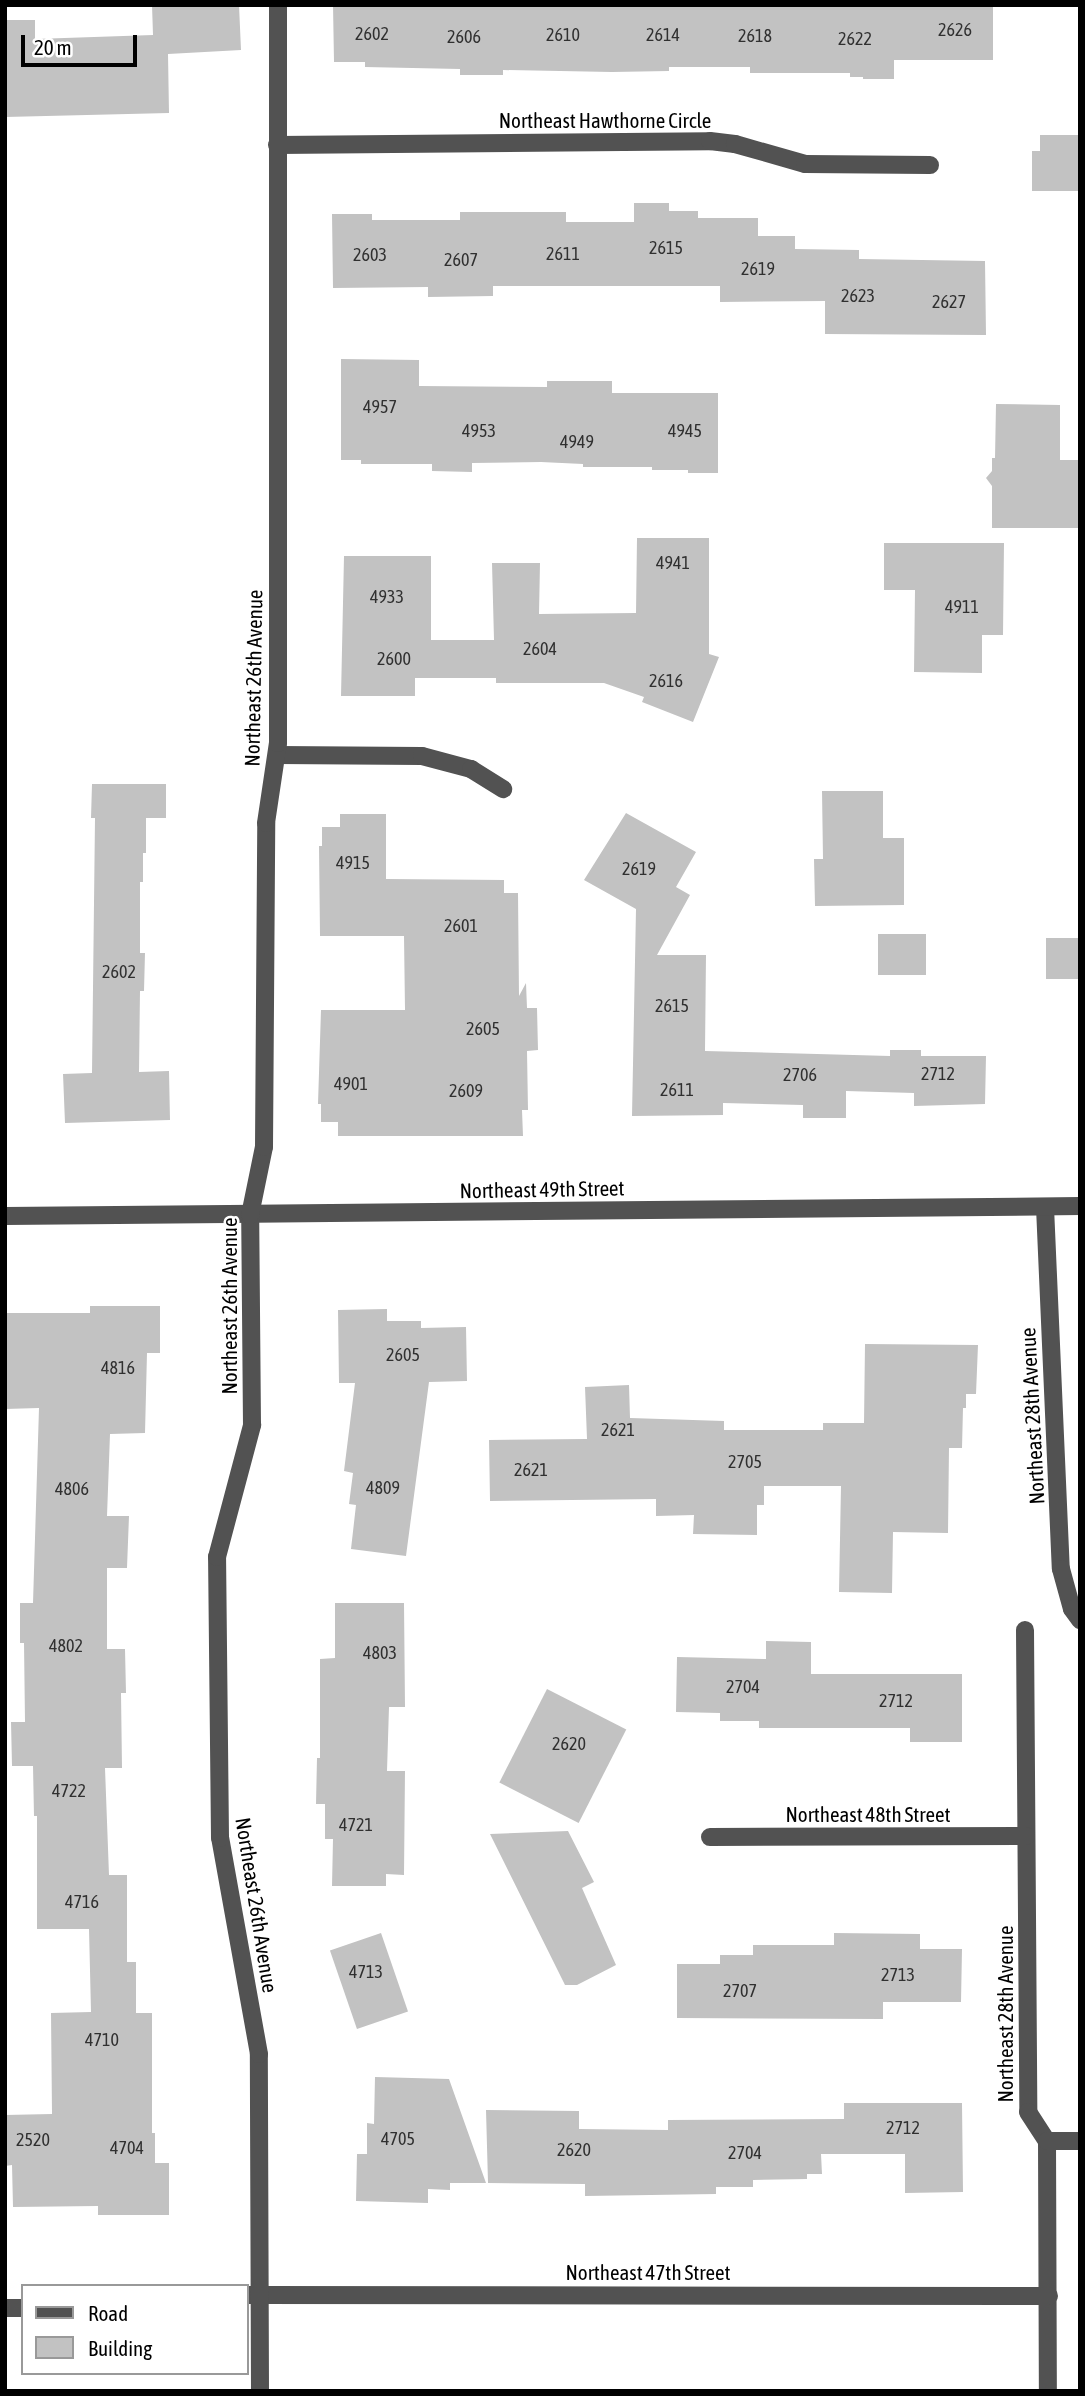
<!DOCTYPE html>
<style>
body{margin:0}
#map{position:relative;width:1085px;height:2396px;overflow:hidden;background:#fff;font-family:"Asap Condensed",sans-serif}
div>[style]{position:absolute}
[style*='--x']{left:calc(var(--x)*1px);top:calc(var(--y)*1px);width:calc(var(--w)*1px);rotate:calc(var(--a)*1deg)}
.building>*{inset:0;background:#c2c2c2;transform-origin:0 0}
.minor>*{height:18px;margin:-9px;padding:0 9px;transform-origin:9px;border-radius:9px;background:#525252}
span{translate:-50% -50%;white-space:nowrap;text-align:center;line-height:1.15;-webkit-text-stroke:5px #fff;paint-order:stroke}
.number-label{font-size:18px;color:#303030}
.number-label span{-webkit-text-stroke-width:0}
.street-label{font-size:21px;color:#000}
.frame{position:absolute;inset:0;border:7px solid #000;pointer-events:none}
.legend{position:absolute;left:21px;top:2284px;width:228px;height:91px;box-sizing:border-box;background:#fff;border:2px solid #999;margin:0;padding:9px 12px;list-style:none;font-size:21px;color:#000}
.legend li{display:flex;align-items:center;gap:14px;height:35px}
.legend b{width:35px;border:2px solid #999}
.scale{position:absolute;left:21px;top:35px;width:116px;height:32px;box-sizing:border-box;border:4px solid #000;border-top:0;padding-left:9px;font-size:21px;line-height:24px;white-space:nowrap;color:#000;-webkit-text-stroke:5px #fff;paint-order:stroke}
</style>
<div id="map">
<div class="building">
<div style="clip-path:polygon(152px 5px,239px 5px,241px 50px,168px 54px,169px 113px,5px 117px,5px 20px,35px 20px,35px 39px,153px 35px)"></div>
<div style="clip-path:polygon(333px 5px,993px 5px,993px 60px,894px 60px,894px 79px,863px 79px,863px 77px,850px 77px,850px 73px,750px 73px,750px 67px,669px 67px,669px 71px,612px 72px,503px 70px,503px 75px,460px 75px,460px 69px,365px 67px,365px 62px,334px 62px)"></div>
<div style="clip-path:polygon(1040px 135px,1080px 135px,1080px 191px,1032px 191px,1032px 151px,1040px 151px)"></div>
<div style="clip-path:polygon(634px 203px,669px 203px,669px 211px,698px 211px,698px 218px,758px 218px,758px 236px,795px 236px,795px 249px,859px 250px,859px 259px,985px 261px,986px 335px,825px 334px,825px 301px,720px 302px,720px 286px,493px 286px,493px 296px,428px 297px,428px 287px,333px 288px,332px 214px,372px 214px,372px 220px,460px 220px,460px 212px,566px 212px,566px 222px,634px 222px)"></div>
<div style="clip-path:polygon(341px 359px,419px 360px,419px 386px,547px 387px,547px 381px,612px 381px,612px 393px,718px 393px,718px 473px,688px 473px,688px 470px,652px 470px,652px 467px,583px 467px,583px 464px,541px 462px,472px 463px,472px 472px,432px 471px,432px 464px,361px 464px,361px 460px,341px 460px)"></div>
<div style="clip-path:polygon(996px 404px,1060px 405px,1060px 460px,1080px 460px,1080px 528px,992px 528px,992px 486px,986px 478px,992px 471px,992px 458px,995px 458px)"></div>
<div style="clip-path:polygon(637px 538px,709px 538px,709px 654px,719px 657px,693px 722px,642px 702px,644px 697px,604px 683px,496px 683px,496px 678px,415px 678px,415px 696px,341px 696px,344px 556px,431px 556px,431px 640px,494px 640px,492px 563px,540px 563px,539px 614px,636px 613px)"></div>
<div style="clip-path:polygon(884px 543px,1004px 543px,1003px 635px,982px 635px,982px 673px,914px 672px,915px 590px,884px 590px)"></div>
<div style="clip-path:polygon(92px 784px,166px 784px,166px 818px,146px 818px,146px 853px,143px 853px,143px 882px,140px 882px,140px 953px,145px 953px,144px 991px,140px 991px,139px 1072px,169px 1071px,170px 1120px,65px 1123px,63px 1074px,92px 1073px,95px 818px,91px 818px)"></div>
<div style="clip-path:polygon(822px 791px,883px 791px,883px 838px,904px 838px,904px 905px,815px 906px,814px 859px,823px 859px)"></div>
<div style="clip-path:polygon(626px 813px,696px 852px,676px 887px,690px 895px,657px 955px,706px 955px,705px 1051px,890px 1056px,890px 1050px,921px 1050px,921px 1056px,986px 1056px,985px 1104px,914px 1106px,914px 1093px,846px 1091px,846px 1118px,803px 1118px,803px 1105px,723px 1103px,723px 1115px,632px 1116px,636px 909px,584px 880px)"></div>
<div style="clip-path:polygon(340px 814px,386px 814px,386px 879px,504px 880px,504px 893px,518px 893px,519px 996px,526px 983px,527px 1008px,537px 1008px,538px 1050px,527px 1051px,528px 1110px,522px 1110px,523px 1136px,338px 1136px,338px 1122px,321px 1122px,321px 1104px,318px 1104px,321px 1010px,405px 1010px,404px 936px,320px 936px,319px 846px,322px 846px,322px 827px,340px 827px)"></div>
<div style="left:878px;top:934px;width:48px;height:41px"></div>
<div style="left:1046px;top:938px;width:34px;height:41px"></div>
<div style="clip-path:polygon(90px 1306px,160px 1306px,160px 1353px,147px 1353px,145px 1433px,110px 1434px,107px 1516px,129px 1516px,127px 1568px,107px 1568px,107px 1649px,125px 1649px,126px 1693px,121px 1693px,122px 1768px,105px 1768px,109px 1875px,127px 1875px,127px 1962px,136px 1962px,136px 2013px,152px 2013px,152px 2133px,155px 2133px,155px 2163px,169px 2163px,169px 2215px,98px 2215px,98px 2206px,13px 2207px,12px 2165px,5px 2166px,5px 2115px,52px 2114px,51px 2013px,91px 2012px,89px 1929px,37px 1929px,37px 1816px,34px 1816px,33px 1766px,12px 1766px,11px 1722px,25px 1722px,24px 1643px,20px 1643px,20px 1603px,33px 1603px,39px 1408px,5px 1409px,5px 1313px,90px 1313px)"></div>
<div style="clip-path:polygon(387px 1309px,387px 1321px,421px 1321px,421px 1328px,466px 1327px,467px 1381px,429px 1382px,406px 1556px,351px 1549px,356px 1505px,349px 1504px,353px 1473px,344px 1471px,355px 1383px,339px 1383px,338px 1310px)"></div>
<div style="clip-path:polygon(865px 1344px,978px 1345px,976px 1394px,966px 1394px,966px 1408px,963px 1408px,962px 1448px,949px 1448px,948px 1533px,893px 1532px,892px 1593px,839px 1592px,841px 1486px,764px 1486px,764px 1505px,757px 1505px,757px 1535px,693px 1534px,694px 1515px,656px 1516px,656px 1499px,490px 1501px,489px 1440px,587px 1439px,585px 1387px,629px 1385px,630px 1418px,724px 1421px,724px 1430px,823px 1430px,823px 1423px,864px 1423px)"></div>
<div style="clip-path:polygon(335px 1603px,404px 1603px,405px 1707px,389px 1707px,387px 1771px,405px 1771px,404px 1875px,386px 1874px,386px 1886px,332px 1886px,333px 1839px,325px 1839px,325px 1804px,316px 1804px,317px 1758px,320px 1758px,320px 1659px,335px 1658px)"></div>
<div style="clip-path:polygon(766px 1641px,811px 1642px,811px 1674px,962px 1674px,962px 1742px,910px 1742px,910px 1728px,759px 1728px,759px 1721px,720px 1721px,720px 1713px,676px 1712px,677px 1657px,766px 1659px)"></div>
<div style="left:547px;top:1689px;width:89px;height:105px;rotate:27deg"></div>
<div style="clip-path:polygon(568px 1831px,594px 1882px,582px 1888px,616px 1965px,577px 1985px,565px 1985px,490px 1834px)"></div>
<div style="left:381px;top:1933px;width:83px;height:54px;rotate:71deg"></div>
<div style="clip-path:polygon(834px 1933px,920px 1934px,920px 1949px,962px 1949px,961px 2002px,883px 2002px,883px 2019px,677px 2018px,677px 1964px,720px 1964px,720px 1955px,753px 1955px,753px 1945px,834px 1945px)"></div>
<div style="clip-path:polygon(375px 2077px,449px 2079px,486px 2183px,450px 2183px,450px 2190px,428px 2189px,428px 2203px,356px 2201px,357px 2154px,367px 2154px,367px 2123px,374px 2124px)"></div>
<div style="clip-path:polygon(844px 2103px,962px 2103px,963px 2192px,905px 2193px,905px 2154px,821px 2154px,822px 2174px,807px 2174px,807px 2179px,753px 2180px,753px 2187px,716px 2187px,716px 2194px,585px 2196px,585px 2184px,488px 2183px,486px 2110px,579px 2111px,579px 2129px,668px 2130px,668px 2120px,844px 2119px)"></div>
</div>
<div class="minor">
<div style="--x:277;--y:145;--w:433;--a:-0.5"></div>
<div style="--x:710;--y:141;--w:25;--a:7"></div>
<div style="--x:735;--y:144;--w:73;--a:15.9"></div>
<div style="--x:805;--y:164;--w:125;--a:0.5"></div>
<div style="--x:278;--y:755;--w:144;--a:0.4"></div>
<div style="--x:422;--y:756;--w:51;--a:14.9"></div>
<div style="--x:471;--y:769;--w:38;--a:32"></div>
<div style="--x:1045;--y:1207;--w:362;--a:87.5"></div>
<div style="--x:1061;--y:1569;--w:41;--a:74.6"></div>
<div style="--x:1072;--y:1609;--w:14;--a:54"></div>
<div style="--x:5;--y:1216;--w:1075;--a:-0.53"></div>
<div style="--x:1025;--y:1630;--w:482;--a:89.6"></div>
<div style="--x:1028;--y:2112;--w:35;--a:57"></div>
<div style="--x:1047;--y:2141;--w:250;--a:89.8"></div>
<div style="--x:710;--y:1837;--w:316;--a:-0.2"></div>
<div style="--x:1047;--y:2141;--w:33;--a:0"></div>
<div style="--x:247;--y:2295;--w:802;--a:0.07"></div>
<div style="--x:5;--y:2308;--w:18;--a:0"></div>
<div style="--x:260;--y:2391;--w:337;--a:-90.2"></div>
<div style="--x:259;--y:2054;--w:219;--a:-100.2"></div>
<div style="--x:220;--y:1838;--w:281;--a:-90.6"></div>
<div style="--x:217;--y:1557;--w:137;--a:-75.1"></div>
<div style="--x:252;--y:1425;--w:210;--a:-90.5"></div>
<div style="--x:250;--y:1215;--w:69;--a:-78.4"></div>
<div style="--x:264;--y:1147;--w:324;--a:-89.6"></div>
<div style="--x:266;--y:823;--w:81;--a:-81.5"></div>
<div style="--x:278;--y:743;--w:738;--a:-90"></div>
</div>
<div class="number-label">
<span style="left:955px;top:30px">2626</span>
<span style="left:372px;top:34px">2602</span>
<span style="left:563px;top:35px">2610</span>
<span style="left:663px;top:35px">2614</span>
<span style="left:755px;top:36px">2618</span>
<span style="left:464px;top:37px">2606</span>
<span style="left:855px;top:39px">2622</span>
<span style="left:666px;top:248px">2615</span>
<span style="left:563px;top:254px">2611</span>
<span style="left:370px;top:255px">2603</span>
<span style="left:461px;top:260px">2607</span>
<span style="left:758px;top:269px">2619</span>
<span style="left:858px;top:296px">2623</span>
<span style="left:949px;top:302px">2627</span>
<span style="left:380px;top:407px">4957</span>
<span style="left:479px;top:431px">4953</span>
<span style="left:685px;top:431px">4945</span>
<span style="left:577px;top:442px">4949</span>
<span style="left:673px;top:563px">4941</span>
<span style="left:387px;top:597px">4933</span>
<span style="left:962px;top:607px">4911</span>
<span style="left:540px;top:649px">2604</span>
<span style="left:394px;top:659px">2600</span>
<span style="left:666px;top:681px">2616</span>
<span style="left:353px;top:863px">4915</span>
<span style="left:639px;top:869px">2619</span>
<span style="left:461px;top:926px">2601</span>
<span style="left:119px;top:972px">2602</span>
<span style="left:672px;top:1006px">2615</span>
<span style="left:483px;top:1029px">2605</span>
<span style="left:938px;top:1074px">2712</span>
<span style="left:800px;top:1075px">2706</span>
<span style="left:351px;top:1084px">4901</span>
<span style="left:677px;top:1090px">2611</span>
<span style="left:466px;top:1091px">2609</span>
<span style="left:403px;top:1355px">2605</span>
<span style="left:118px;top:1368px">4816</span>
<span style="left:618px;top:1430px">2621</span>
<span style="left:745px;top:1462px">2705</span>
<span style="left:531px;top:1470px">2621</span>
<span style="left:383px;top:1488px">4809</span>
<span style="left:72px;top:1489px">4806</span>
<span style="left:66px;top:1646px">4802</span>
<span style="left:380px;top:1653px">4803</span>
<span style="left:743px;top:1687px">2704</span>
<span style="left:896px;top:1701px">2712</span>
<span style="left:569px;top:1744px">2620</span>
<span style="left:69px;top:1791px">4722</span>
<span style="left:356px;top:1825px">4721</span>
<span style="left:82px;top:1902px">4716</span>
<span style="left:366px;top:1972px">4713</span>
<span style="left:898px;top:1975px">2713</span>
<span style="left:740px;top:1991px">2707</span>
<span style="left:102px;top:2040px">4710</span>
<span style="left:903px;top:2128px">2712</span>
<span style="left:398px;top:2139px">4705</span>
<span style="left:33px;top:2140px">2520</span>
<span style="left:127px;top:2148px">4704</span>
<span style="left:574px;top:2150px">2620</span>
<span style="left:745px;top:2153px">2704</span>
</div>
<div class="street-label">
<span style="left:605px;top:120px">Northeast Hawthorne Circle</span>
<span style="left:253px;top:678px;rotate:-89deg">Northeast 26th Avenue</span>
<span style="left:542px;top:1189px;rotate:-1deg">Northeast 49th Street</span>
<span style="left:229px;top:1306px;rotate:-90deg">Northeast 26th Avenue</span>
<span style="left:1032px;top:1416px;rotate:-93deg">Northeast 28th Avenue</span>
<span style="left:868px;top:1814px">Northeast 48th Street</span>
<span style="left:257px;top:1905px;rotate:81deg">Northeast 26th Avenue</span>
<span style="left:1005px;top:2014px;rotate:-90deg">Northeast 28th Avenue</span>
<span style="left:648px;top:2272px">Northeast 47th Street</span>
</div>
<div class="frame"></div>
<ul class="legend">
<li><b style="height:9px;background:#525252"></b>Road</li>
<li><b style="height:19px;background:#c2c2c2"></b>Building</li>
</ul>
<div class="scale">20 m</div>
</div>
